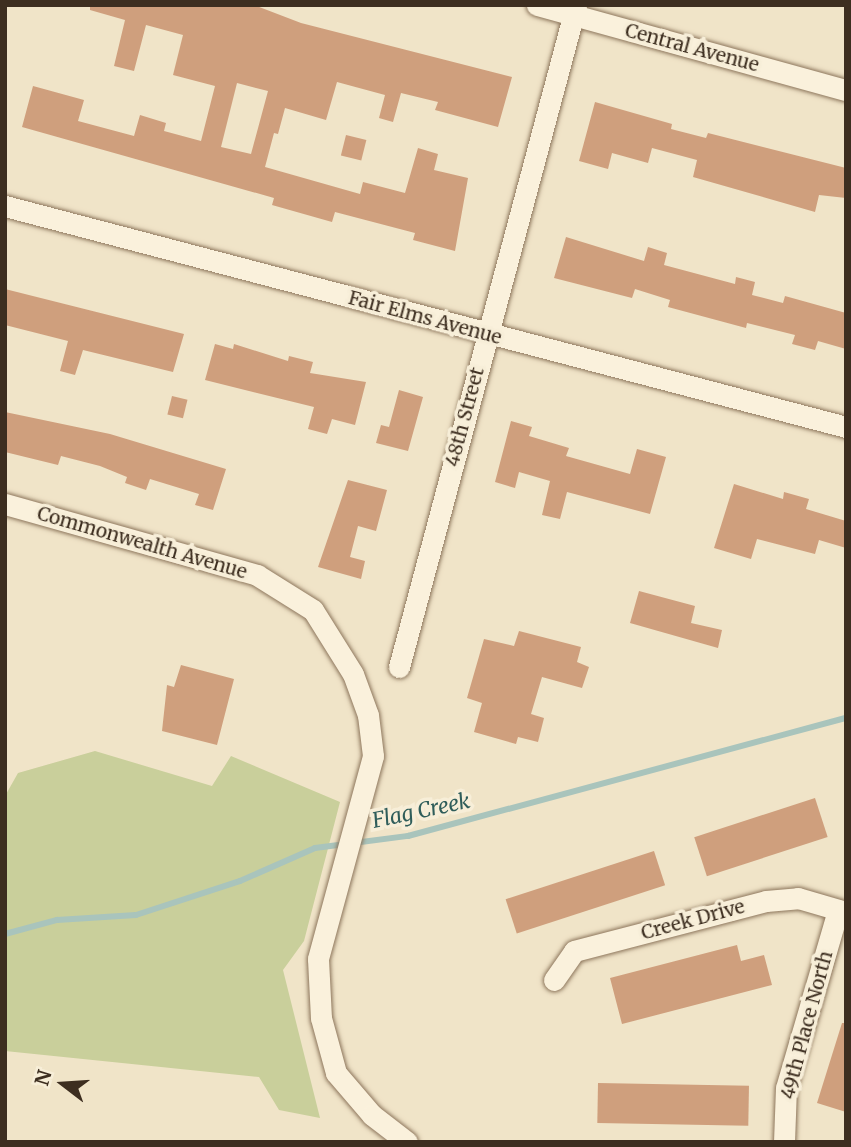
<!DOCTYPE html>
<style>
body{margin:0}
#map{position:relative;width:851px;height:1147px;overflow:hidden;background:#f0e4c8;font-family:Merriweather,serif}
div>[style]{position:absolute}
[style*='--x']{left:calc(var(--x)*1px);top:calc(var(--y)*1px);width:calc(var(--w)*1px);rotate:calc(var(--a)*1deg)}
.green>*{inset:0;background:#c9cf9b}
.stream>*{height:6px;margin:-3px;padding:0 3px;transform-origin:3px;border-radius:3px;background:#a9c4bc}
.building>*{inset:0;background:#cf9f7d;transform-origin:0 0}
.roads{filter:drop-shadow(0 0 2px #8d765c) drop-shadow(0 0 2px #8d765c)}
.minor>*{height:21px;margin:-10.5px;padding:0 10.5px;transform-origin:10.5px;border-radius:10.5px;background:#faf1dc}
span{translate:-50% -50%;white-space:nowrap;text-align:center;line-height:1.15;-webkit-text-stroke:7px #f7eed8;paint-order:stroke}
.street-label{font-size:19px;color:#3d2e20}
.water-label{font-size:21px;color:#2f5d5a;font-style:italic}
.frame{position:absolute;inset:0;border:7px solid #3d2e20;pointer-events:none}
.north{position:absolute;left:28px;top:1049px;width:70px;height:70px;-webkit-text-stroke:5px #f7eed8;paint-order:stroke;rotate:287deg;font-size:19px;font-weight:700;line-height:28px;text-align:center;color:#3d2e20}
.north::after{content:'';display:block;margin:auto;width:24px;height:32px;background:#3d2e20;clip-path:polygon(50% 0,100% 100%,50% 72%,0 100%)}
</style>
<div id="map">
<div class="green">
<div style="clip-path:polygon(95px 751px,212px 786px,231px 756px,340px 802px,304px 941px,283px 970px,320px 1118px,279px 1110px,259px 1077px,5px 1051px,5px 796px,18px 773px)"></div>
</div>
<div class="stream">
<div style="--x:5;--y:934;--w:54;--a:-15.1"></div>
<div style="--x:57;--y:920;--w:79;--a:-3.6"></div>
<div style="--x:136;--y:915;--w:109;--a:-18.1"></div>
<div style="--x:240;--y:881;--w:82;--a:-23.7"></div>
<div style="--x:315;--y:848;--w:94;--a:-7.4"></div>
<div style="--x:408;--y:836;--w:454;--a:-15.1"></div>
</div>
<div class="building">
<div style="clip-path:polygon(evenodd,90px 5px,254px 5px,301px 23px,512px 77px,498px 127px,435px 110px,438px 102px,401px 93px,393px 122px,379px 118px,385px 95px,337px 82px,326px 120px,285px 108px,278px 134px,274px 133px,265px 167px,360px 194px,363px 182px,405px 193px,418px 148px,438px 154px,434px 170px,468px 178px,455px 251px,413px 240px,415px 233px,335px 212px,332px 222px,272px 205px,274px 198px,22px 127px,33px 86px,84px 100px,78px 121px,134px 136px,140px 115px,166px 123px,164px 131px,201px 141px,215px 86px,173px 75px,183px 35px,146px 25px,134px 71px,114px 66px,125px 20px,90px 10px,90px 5px,237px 83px,268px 91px,251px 154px,221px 147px,237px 83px)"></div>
<div style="clip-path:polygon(595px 102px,672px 124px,671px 129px,706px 138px,708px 133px,846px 168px,846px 198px,819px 195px,815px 212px,693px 177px,697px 160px,652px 148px,648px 163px,612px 153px,608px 169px,579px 161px)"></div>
<div style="left:346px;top:135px;width:21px;height:21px;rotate:14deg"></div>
<div style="clip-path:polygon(566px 237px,644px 261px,648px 247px,667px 253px,664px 265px,735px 284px,736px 277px,755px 282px,752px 295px,783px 303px,785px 296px,846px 313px,846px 349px,818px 341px,815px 350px,792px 344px,795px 335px,747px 323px,746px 328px,668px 307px,670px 300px,635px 289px,632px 298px,554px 278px)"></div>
<div style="clip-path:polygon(5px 289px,184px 334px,173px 372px,83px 350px,75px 375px,60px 371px,68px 341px,5px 325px)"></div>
<div style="clip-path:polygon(215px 344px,233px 349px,234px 344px,288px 361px,289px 356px,313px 362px,310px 373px,366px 382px,355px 425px,332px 419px,327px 434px,308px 429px,314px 407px,205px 380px)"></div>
<div style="clip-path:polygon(399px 390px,423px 397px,408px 451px,376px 443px,381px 425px,389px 427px)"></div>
<div style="left:172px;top:396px;width:16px;height:19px;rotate:14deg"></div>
<div style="clip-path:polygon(5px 412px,110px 434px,226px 469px,213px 510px,195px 505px,199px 494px,150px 479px,146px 490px,125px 483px,127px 477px,100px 466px,61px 456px,58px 465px,5px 452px)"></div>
<div style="clip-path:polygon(511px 421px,532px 427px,529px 436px,569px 448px,566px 456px,630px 474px,637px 449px,666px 457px,650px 514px,567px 492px,560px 519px,542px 515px,550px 481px,519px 472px,515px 488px,495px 482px)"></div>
<div style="clip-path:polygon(348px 480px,387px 490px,376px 531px,358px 526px,350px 557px,365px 561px,361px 579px,318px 567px)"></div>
<div style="clip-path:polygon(734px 484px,783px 499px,784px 492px,809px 499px,806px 509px,846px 521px,846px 548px,819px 540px,815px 554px,757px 539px,751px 559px,714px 548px)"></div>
<div style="clip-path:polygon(639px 591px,695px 606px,691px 623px,722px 630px,718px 648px,630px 623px)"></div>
<div style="clip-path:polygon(519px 631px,581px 647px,577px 662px,589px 667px,582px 688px,542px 677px,531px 714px,544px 718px,538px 742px,518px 737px,516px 744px,474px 732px,482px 703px,467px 698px,484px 639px,514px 646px)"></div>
<div style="clip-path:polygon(181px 665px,234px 679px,217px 745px,162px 731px,167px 685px,174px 687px)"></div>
<div style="left:815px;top:798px;width:41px;height:127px;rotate:72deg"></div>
<div style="left:654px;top:851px;width:36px;height:156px;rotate:72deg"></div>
<div style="clip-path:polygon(737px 945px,741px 961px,764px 955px,772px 985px,622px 1024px,610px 978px)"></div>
<div style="clip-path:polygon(842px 1023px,846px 1023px,846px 1112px,817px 1103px)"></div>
<div style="left:598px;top:1083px;width:151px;height:40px;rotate:1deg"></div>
</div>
<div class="roads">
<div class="minor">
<div style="--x:537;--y:5;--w:320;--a:15.4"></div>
<div style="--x:5;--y:206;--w:870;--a:14.72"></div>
<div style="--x:5;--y:504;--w:262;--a:15.7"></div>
<div style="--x:257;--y:575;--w:66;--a:32"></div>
<div style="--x:313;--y:610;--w:75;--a:58"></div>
<div style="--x:353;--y:674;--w:44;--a:69.9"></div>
<div style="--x:368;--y:715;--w:41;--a:83"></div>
<div style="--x:373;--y:756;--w:210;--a:105.2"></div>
<div style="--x:318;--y:959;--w:59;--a:87.1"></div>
<div style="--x:321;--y:1018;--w:57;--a:74.7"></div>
<div style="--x:336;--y:1073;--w:55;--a:49.4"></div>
<div style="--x:372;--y:1115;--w:44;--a:37.6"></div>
<div style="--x:399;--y:667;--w:685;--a:-75.03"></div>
<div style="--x:554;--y:980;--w:35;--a:-55"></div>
<div style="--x:574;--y:951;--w:198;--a:-14.6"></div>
<div style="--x:766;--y:901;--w:32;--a:-5"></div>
<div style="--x:798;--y:898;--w:50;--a:16.3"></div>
<div style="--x:784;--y:1142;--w:54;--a:-87.9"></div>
<div style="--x:786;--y:1088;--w:185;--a:-73.7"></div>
</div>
</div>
<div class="street-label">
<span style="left:692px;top:48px;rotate:15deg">Central Avenue</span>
<span style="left:425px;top:318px;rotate:15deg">Fair Elms Avenue</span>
<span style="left:465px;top:417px;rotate:-75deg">48th Street</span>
<span style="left:142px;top:543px;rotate:16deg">Commonwealth Avenue</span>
<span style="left:693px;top:920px;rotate:-15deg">Creek Drive</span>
<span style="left:807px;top:1025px;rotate:-75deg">49th Place North</span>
</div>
<div class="water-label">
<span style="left:421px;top:811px;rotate:-12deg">Flag Creek</span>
</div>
<div class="frame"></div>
<div class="north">N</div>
</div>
